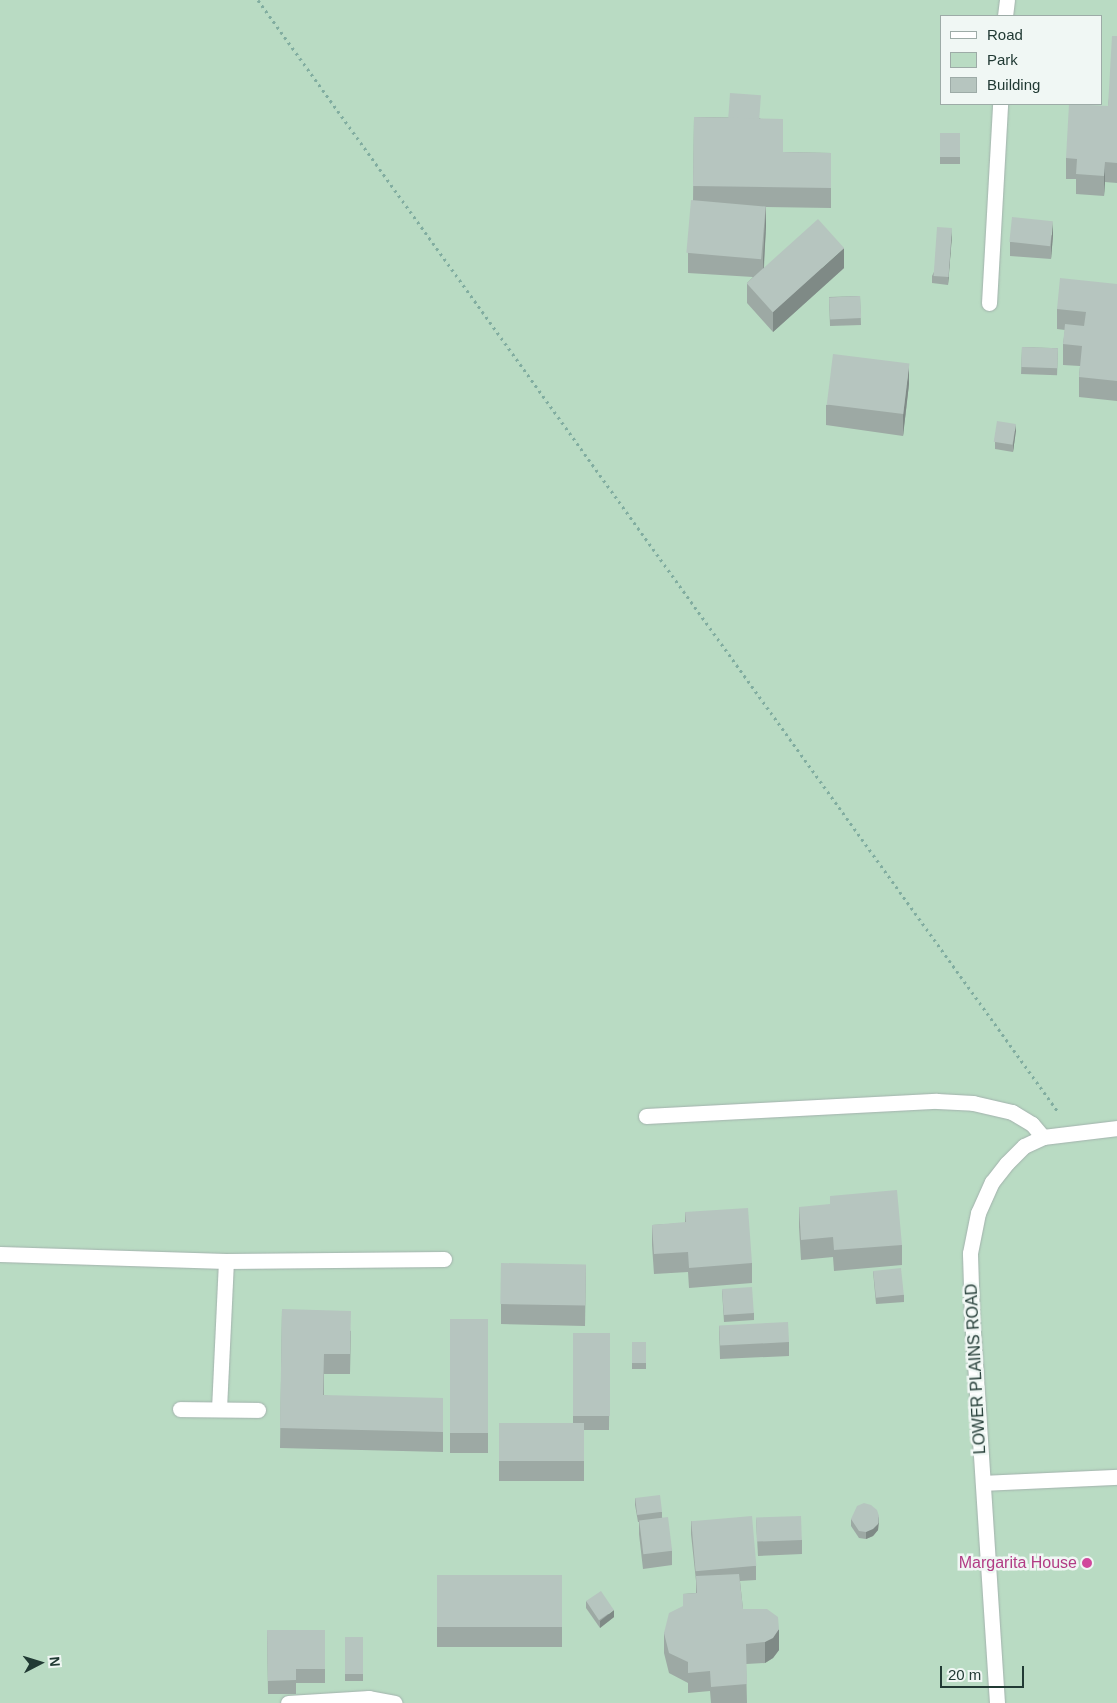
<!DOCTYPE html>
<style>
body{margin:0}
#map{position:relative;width:1117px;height:1703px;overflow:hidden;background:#e0ebe6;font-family:Helvetica,sans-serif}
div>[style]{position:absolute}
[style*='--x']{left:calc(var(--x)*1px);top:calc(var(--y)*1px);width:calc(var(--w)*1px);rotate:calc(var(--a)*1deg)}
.green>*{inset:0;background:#b9dbc3}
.path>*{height:3px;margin-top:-1.5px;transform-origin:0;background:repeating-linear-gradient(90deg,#81ada0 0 2.5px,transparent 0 6.5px)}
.roads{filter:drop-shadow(0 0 1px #a3b2ad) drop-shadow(0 0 1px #a3b2ad)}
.service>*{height:15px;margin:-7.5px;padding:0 7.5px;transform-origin:7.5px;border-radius:7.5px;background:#fff}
.minor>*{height:15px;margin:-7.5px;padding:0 7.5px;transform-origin:7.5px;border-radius:7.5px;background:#fff}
.wall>*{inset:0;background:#9da9a4;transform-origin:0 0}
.shaded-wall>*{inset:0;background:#7f8a86}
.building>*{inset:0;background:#b6c5bf;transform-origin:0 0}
.dots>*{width:14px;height:14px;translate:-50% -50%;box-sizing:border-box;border:2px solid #f0f7f4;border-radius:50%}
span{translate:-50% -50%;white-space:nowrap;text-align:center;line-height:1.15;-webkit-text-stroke:5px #f0f7f4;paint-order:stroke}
.street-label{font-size:16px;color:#213a34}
.hotel-label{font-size:16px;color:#b23c85}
.right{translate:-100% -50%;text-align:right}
.legend{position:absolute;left:940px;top:15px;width:162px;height:90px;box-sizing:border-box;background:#f0f7f4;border:1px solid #9daba7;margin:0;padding:6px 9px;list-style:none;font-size:15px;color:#213a34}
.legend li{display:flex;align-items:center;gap:10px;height:25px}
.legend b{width:25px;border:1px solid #9daba7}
.north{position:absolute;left:15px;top:1638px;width:50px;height:50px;-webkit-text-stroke:4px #f0f7f4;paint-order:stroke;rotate:85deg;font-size:14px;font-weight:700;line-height:20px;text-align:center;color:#213a34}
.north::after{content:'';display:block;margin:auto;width:18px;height:22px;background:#213a34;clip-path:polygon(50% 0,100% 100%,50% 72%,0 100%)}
.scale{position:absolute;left:940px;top:1666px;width:84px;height:22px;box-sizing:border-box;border:2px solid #213a34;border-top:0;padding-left:6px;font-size:15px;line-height:18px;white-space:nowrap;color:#213a34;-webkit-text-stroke:4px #f0f7f4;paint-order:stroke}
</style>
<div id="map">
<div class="green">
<div style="clip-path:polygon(evenodd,0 0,1117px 0,1117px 1703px,0 1703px,0 0,941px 16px,1101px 16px,1101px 104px,941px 104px,941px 16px)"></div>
</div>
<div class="path">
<div style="--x:258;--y:0;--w:1371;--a:54.26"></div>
</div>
<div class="roads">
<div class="service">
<div style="--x:1005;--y:16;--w:16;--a:-83"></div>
<div style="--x:989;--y:303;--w:199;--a:-86.8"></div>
<div style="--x:180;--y:1409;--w:78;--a:0.7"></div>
<div style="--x:219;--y:1409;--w:148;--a:-87.3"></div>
</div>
<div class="minor">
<div style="--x:646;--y:1116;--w:291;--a:-3"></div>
<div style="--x:937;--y:1101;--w:36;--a:3"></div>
<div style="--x:973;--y:1103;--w:40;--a:13"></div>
<div style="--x:1012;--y:1112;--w:23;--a:31"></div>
<div style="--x:1032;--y:1124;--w:17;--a:50"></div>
<div style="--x:0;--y:1254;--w:226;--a:1.8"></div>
<div style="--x:226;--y:1261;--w:218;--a:-0.5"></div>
<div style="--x:983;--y:1483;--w:134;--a:-2.6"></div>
<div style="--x:288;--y:1703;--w:81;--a:-3.5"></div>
<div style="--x:369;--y:1698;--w:26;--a:11"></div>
<div style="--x:997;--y:1703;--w:386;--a:-93.7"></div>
<div style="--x:972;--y:1318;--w:65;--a:-91.8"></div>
<div style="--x:970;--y:1253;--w:41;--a:-78.7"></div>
<div style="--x:978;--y:1213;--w:34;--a:-66"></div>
<div style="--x:992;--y:1182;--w:24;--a:-52"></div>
<div style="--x:1007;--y:1163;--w:24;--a:-45"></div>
<div style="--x:1024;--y:1146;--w:21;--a:-25"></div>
<div style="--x:1043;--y:1137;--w:75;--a:-6.9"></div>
</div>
</div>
<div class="wall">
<div style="clip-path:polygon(1117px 36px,1117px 183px,1105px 182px,1104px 196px,1076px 194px,1076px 179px,1066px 179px,1066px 158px,1108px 106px)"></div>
<div style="clip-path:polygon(694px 117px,760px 118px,783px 152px,831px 153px,831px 208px,766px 207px,766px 226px,764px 268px,844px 268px,773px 332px,747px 303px,747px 283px,753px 277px,688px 273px,688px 253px,693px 201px)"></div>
<div style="left:940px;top:133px;width:20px;height:31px"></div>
<div style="clip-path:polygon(952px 235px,948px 285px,932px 283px,932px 276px)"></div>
<div style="clip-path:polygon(1053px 235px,1051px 259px,1010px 256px,1010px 242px)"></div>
<div style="clip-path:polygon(1117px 284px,1117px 401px,1079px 397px,1079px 377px,1080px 366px,1063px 365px,1063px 344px,1065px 330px,1057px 329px,1057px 309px)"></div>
<div style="left:860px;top:296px;width:29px;height:31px;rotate:88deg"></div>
<div style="left:1022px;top:347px;width:36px;height:27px;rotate:2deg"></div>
<div style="clip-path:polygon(909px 384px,903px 436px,826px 425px,826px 405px)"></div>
<div style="clip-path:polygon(1016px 430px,1013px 452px,995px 449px,995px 442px)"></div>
<div style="clip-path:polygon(799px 1207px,902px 1245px,902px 1265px,834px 1271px,833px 1257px,801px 1260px,799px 1227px)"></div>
<div style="clip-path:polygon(685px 1212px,752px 1263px,752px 1283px,689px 1288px,688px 1272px,654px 1274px,652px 1245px,652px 1225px,685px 1223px)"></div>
<div style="clip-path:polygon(586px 1265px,585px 1326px,501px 1324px,501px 1304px)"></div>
<div style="clip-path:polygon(873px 1271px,904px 1295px,904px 1302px,876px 1304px)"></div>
<div style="clip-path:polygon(722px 1290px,754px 1313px,754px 1320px,724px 1322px)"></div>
<div style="clip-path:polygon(282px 1309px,351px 1331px,350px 1374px,324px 1374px,324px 1395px,443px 1419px,443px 1452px,280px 1448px)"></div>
<div style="left:450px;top:1319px;width:38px;height:134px"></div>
<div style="clip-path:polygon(719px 1326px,789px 1342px,789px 1356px,720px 1359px)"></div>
<div style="clip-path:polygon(573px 1333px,610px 1333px,609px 1430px,584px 1430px,584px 1481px,499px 1481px,499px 1423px,573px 1423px)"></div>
<div style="left:632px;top:1342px;width:14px;height:27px"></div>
<div style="clip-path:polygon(635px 1498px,662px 1512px,662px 1517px,672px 1551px,672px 1565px,643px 1569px,639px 1534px,639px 1522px,638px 1522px,635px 1505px)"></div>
<div style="clip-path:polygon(756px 1519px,802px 1540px,802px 1554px,758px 1556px)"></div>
<div style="clip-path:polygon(851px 1519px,879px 1523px,878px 1530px,873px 1536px,866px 1539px,859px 1538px,851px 1526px)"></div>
<div style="clip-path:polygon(691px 1521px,756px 1566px,756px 1580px,740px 1581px,743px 1609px,779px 1650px,773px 1658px,765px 1663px,746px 1664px,747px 1703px,711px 1703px,710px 1691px,688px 1693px,688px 1683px,669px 1673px,664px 1653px,664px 1633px,683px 1607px,683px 1594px,696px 1593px,696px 1581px,691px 1534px)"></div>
<div style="left:437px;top:1575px;width:125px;height:72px"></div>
<div style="clip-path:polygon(586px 1601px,614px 1617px,600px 1628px,586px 1608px)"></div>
<div style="clip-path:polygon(267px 1630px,325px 1630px,325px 1683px,296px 1683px,296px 1694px,268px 1694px)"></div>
<div style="left:345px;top:1637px;width:18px;height:44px"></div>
</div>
<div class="shaded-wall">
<div style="clip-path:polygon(1105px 162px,1105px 182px,1104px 196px,1104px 176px)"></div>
<div style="clip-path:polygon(766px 206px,766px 226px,763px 278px,763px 258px)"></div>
<div style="clip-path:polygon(1053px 221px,1053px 235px,1051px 259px,1051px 245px)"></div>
<div style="clip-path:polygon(952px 228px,952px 235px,948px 285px,948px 278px)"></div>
<div style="clip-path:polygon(844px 248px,844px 268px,773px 332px,773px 312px)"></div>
<div style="clip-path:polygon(909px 364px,909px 384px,903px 436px,903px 416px)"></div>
<div style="clip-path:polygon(1016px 424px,1016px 430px,1013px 452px,1013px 445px)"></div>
<div style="clip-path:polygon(879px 1516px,878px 1530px,873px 1536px,866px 1539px,866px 1532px)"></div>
<div style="clip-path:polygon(614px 1610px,614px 1617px,600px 1628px,600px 1621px)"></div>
<div style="clip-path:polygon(779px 1629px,779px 1650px,773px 1658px,765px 1663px,765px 1642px)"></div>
</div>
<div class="building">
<div style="clip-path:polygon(1112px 36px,1117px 36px,1117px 163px,1105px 162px,1104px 176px,1076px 174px,1077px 159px,1066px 158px,1069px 104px,1108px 106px)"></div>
<div style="left:730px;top:93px;width:31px;height:25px;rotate:4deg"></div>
<div style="clip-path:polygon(694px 117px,783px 119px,783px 152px,831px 153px,831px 188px,693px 186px)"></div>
<div style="left:940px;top:133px;width:20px;height:24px"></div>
<div style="left:691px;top:200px;width:75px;height:53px;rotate:5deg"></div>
<div style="left:1012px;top:217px;width:41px;height:25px;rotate:6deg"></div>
<div style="left:818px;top:219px;width:39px;height:96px;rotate:48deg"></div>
<div style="left:937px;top:227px;width:15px;height:49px;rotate:4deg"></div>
<div style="clip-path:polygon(1060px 278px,1117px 284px,1117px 381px,1079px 377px,1082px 346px,1063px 344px,1065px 324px,1084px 326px,1086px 312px,1057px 309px)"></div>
<div style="left:860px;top:296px;width:22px;height:31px;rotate:87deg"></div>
<div style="left:1022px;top:347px;width:36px;height:20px;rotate:2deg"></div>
<div style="left:833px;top:354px;width:77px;height:51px;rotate:7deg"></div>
<div style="left:997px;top:421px;width:19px;height:21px;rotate:9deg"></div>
<div style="clip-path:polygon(897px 1190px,902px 1245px,834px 1250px,833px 1237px,801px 1240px,799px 1207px,830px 1204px,830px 1196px)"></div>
<div style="clip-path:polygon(748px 1208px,752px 1263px,689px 1268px,688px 1252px,654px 1254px,652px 1225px,686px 1222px,685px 1212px)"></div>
<div style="left:501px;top:1263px;width:85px;height:41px;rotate:1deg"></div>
<div style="left:901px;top:1268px;width:27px;height:28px;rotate:84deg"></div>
<div style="left:752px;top:1287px;width:26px;height:30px;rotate:86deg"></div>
<div style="clip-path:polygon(282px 1309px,351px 1311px,350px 1354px,324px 1354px,323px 1395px,443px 1398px,443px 1432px,280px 1428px)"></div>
<div style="left:450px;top:1319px;width:38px;height:114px"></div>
<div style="left:788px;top:1322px;width:20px;height:69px;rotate:87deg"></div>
<div style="left:573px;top:1333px;width:37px;height:83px"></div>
<div style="left:632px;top:1342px;width:14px;height:21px"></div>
<div style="left:499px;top:1423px;width:85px;height:38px"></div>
<div style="left:660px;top:1495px;width:17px;height:25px;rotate:83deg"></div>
<div style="clip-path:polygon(864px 1503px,871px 1505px,877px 1510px,879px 1516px,878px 1524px,873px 1529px,866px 1532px,859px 1531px,851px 1519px,857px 1506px)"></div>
<div style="left:752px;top:1516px;width:50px;height:61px;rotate:85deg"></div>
<div style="left:801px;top:1516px;width:24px;height:45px;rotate:88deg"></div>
<div style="left:668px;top:1517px;width:34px;height:29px;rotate:83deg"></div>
<div style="clip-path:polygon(739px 1574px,743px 1609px,767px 1609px,778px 1617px,779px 1629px,773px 1638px,765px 1642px,746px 1644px,747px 1684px,711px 1687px,710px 1671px,688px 1673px,688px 1662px,669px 1653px,664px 1633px,669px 1613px,683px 1606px,683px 1594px,697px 1593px,696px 1576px)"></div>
<div style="left:437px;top:1575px;width:125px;height:52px"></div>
<div style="left:601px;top:1591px;width:23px;height:18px;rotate:56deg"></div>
<div style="clip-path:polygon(267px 1630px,325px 1630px,325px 1669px,296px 1669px,296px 1680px,268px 1681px)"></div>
<div style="left:345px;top:1637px;width:18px;height:37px"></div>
</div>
<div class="dots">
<div style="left:1087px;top:1563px;background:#d1479c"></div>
</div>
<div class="street-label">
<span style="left:976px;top:1369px;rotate:-93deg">LOWER PLAINS ROAD</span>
</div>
<div class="hotel-label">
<span class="right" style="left:1077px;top:1563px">Margarita House</span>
</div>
<ul class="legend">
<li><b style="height:6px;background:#fff"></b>Road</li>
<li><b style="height:14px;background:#b9dbc3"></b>Park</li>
<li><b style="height:14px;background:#b6c5bf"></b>Building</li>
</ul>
<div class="north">N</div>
<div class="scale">20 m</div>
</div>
